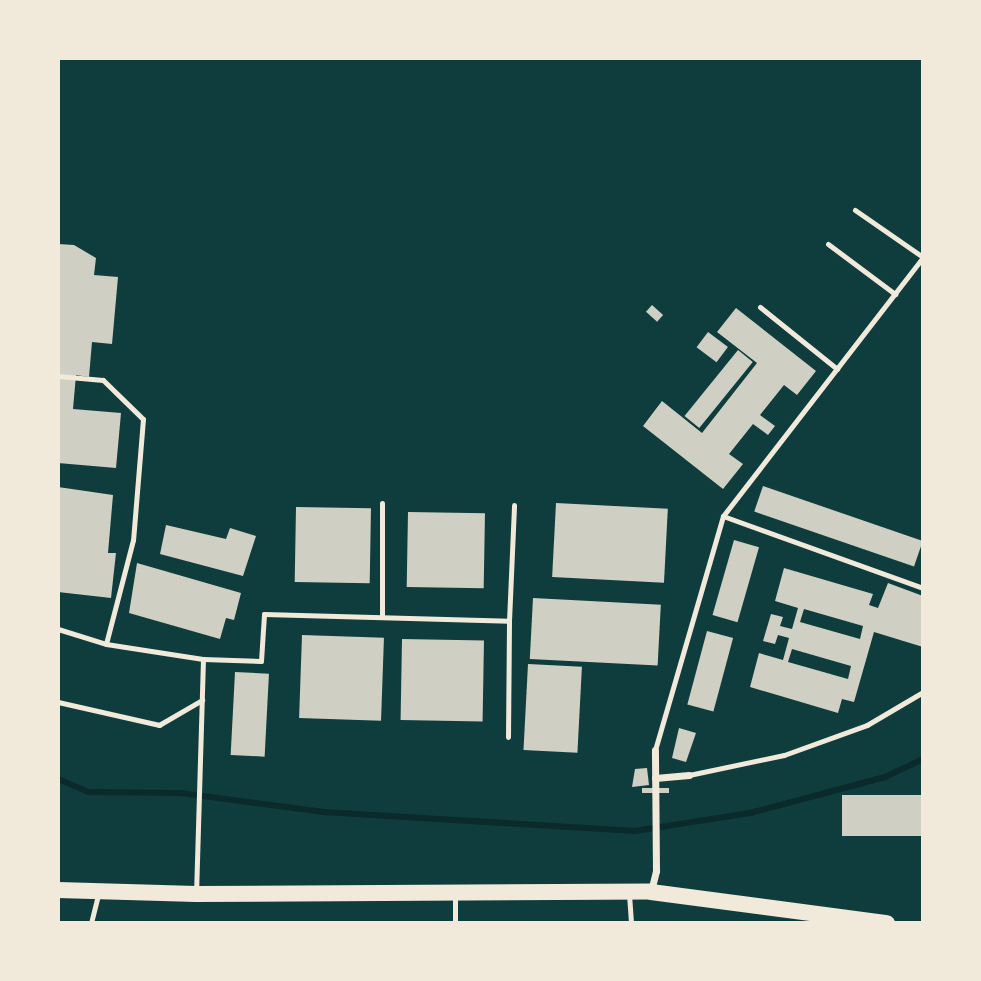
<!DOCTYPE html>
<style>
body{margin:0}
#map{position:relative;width:981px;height:981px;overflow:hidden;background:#0f3d3e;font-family:Montserrat,sans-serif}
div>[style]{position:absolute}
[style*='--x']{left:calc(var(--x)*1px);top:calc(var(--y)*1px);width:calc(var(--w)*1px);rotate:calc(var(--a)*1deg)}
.stream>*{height:6px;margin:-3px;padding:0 3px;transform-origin:3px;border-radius:3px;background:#0a2a2b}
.building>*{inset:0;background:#cfcfc3;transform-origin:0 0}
.service>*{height:5px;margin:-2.5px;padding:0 2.5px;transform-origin:2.5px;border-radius:2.5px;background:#f1e9da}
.minor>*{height:7px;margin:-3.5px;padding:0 3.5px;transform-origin:3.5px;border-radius:3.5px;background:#f1e9da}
.primary>*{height:16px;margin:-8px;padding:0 8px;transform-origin:8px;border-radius:8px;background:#f1e9da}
span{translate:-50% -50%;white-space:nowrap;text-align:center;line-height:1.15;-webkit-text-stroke:5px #f1e9da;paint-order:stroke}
.frame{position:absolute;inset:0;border:60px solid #f1e9da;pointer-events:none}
</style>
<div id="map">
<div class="stream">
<div style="--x:58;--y:779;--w:34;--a:23"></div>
<div style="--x:89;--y:792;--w:91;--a:0.6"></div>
<div style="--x:180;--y:793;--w:145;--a:7.5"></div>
<div style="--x:324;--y:812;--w:312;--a:3.5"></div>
<div style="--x:635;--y:831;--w:116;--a:-8.9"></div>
<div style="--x:750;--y:813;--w:140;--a:-14.9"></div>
<div style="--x:885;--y:777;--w:42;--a:-25.3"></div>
</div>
<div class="building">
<div style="clip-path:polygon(58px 244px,74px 245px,96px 258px,94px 275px,118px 277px,112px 344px,92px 342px,89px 377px,76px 375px,73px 409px,121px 413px,116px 468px,58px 463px)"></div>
<div style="left:652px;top:305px;width:15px;height:9px;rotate:42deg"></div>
<div style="clip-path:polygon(736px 308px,816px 371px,797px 395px,784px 385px,760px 415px,775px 426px,768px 435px,753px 424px,729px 454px,743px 464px,723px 489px,643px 426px,662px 401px,702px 433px,757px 363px,717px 332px)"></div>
<div style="left:708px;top:332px;width:25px;height:19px;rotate:37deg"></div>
<div style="left:738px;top:350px;width:19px;height:85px;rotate:39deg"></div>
<div style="left:763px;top:486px;width:169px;height:27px;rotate:19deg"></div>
<div style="clip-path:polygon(58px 487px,113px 495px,108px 553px,116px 553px,111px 598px,58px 592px)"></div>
<div style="left:556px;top:503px;width:112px;height:74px;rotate:3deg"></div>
<div style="left:296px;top:507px;width:75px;height:75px;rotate:1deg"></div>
<div style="left:408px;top:512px;width:77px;height:75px;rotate:1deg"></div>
<div style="clip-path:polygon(166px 525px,226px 539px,230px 528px,256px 536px,243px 576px,160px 554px)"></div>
<div style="left:734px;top:540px;width:26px;height:78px;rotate:16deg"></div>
<div style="clip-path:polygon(137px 563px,241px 593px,234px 620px,226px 618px,220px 639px,129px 613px)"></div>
<div style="clip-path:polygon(evenodd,784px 568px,873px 594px,869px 605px,878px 608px,888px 583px,923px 596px,923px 647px,874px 632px,854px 702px,842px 699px,838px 713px,750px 687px,759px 653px,783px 660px,789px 638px,778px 635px,775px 644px,763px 641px,771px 614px,783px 617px,780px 626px,792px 629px,798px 608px,775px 601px,784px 568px,804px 609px,863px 626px,860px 639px,800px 622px,804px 609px,784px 568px,792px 649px,851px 666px,848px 679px,788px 662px,792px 649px)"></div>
<div style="left:533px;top:598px;width:128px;height:61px;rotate:3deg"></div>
<div style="left:707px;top:631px;width:27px;height:76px;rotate:15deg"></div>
<div style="left:302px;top:635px;width:82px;height:83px;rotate:2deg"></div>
<div style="left:402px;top:639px;width:82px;height:81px;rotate:1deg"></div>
<div style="left:528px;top:664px;width:54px;height:86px;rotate:3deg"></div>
<div style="left:235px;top:672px;width:34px;height:83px;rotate:3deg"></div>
<div style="clip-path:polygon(679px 728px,696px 733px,686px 762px,672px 758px)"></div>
<div style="clip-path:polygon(647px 768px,649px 785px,632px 787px,635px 769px)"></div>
<div style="left:669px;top:788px;width:5px;height:27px;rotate:90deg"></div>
<div style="left:923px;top:795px;width:41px;height:81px;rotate:90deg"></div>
<div style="left:388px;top:921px;width:49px;height:2px"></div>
</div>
<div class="service">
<div style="--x:855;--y:210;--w:83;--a:34.7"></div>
<div style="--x:828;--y:244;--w:84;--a:36.7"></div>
<div style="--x:760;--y:307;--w:99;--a:38.8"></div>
<div style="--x:58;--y:376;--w:45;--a:5.1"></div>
<div style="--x:103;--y:380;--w:56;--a:44.3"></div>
<div style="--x:143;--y:419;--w:121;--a:94.7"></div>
<div style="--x:133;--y:540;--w:107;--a:104.6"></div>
<div style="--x:382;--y:503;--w:112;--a:90"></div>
<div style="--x:723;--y:516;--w:213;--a:19.8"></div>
<div style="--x:58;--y:629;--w:50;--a:17.4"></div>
<div style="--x:106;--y:644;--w:98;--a:8.8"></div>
<div style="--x:203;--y:659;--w:232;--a:91.7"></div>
<div style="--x:203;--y:659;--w:58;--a:2"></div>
<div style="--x:261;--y:661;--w:47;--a:-86.3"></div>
<div style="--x:264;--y:614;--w:245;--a:1.6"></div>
<div style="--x:509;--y:621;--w:116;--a:-87.5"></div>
<div style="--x:58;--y:702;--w:104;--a:12.8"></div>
<div style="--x:159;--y:725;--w:50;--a:-30.2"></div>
<div style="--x:508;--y:737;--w:116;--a:-89.5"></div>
<div style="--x:655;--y:750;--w:244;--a:-73.8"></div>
<div style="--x:723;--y:516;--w:327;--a:-52.3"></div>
<div style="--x:689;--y:775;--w:97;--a:-11.9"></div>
<div style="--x:784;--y:755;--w:88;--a:-19.9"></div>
<div style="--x:867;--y:725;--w:65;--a:-30.5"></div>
<div style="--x:629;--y:894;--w:29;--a:86"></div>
<div style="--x:91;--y:923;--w:29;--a:-76"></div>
<div style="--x:455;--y:923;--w:28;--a:-90"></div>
</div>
<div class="minor">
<div style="--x:655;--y:778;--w:34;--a:-5"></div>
<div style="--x:651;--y:891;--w:21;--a:-76"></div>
<div style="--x:656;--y:871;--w:121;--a:-90.5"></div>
</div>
<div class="primary">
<div style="--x:58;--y:890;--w:138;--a:1.7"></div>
<div style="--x:196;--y:894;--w:455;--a:-0.3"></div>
<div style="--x:651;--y:892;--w:238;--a:7.5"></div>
</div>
<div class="frame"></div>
</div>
